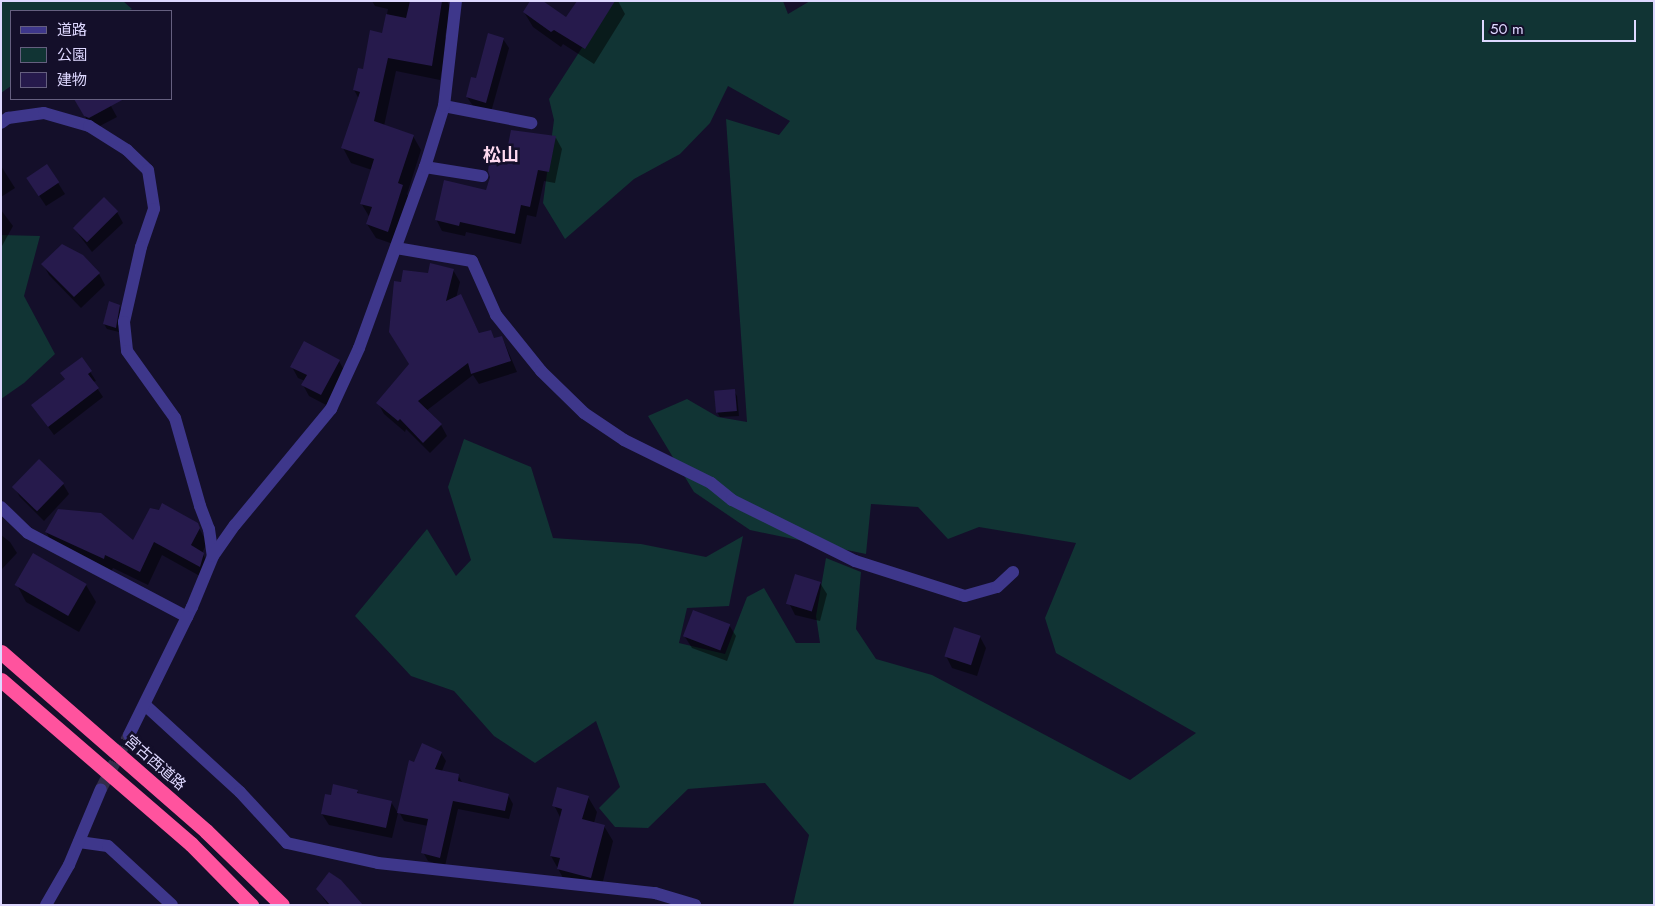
<!DOCTYPE html>
<meta charset="utf-8">
<style>
body{margin:0}
#map{position:relative;width:1655px;height:906px;overflow:hidden;background:#140f2a;font-family:Jost,"Noto Sans JP",sans-serif}
div>[style]{position:absolute}
[style*='--x']{left:calc(var(--x)*1px);top:calc(var(--y)*1px);width:calc(var(--w)*1px);rotate:calc(var(--a)*1deg)}
.green>*{inset:0;background:#113434}
.shadow>*{inset:0;background:#0007}
.building>*{inset:0;background:#261a4c;transform-origin:0 0}
.minor-tunnel>*{height:12px;margin-top:-6px;transform-origin:0;background:repeating-linear-gradient(90deg,#322d4a 0 12px,transparent 0 18px)}
.minor>*{height:12px;margin:-6px;padding:0 6px;transform-origin:6px;border-radius:6px;background:#3e378b}
.motorway>*{height:15px;margin:-7.5px;padding:0 7.5px;transform-origin:7.5px;border-radius:7.5px;background:#ff539e}
span{translate:-50% -50%;white-space:nowrap;text-align:center;line-height:1.15;-webkit-text-stroke:5px #140f2a;paint-order:stroke}
.street-label{font-size:15px;color:#ded8ff}
.quarter-label{font-size:18px;color:#ffdaf0;font-weight:700}
.frame{position:absolute;inset:0;border:2px solid #ded8ff;pointer-events:none}
.legend{position:absolute;left:10px;top:10px;width:162px;height:90px;box-sizing:border-box;background:#140f2a;border:1px solid #655f7f;margin:0;padding:6px 9px;list-style:none;font-size:15px;color:#ded8ff}
.legend li{display:flex;align-items:center;gap:10px;height:25px}
.legend b{width:25px;border:1px solid #655f7f}
.scale{position:absolute;left:1482px;top:20px;width:154px;height:22px;box-sizing:border-box;border:2px solid #ded8ff;border-top:0;padding-left:6px;font-size:15px;line-height:18px;white-space:nowrap;color:#ded8ff;-webkit-text-stroke:4px #140f2a;paint-order:stroke}
</style>
<div id="map">
<div class="green">
<div style="clip-path:polygon(1px 1px,123px 1px,132px 9px,128px 11px,11px 11px,11px 86px,1px 93px)"></div>
<div style="clip-path:polygon(612px 1px,783px 1px,788px 14px,810px 1px,1654px 1px,1654px 905px,793px 905px,809px 835px,765px 783px,688px 789px,648px 828px,615px 827px,599px 808px,620px 787px,596px 721px,535px 763px,494px 736px,454px 691px,411px 676px,355px 616px,427px 529px,456px 576px,471px 560px,448px 487px,464px 439px,531px 467px,553px 538px,641px 544px,706px 557px,743px 536px,729px 606px,687px 608px,679px 643px,725px 654px,747px 597px,764px 588px,796px 643px,820px 643px,816px 616px,826px 558px,861px 572px,856px 629px,876px 659px,932px 675px,1130px 780px,1196px 733px,1056px 653px,1045px 618px,1076px 543px,979px 527px,948px 539px,918px 507px,871px 504px,866px 554px,750px 530px,694px 492px,648px 416px,687px 399px,718px 417px,747px 422px,726px 119px,779px 135px,790px 121px,728px 86px,710px 123px,680px 154px,634px 179px,565px 239px,543px 203px,554px 120px,549px 99px)"></div>
<div style="clip-path:polygon(1px 235px,40px 236px,24px 296px,55px 354px,24px 383px,1px 399px)"></div>
</div>
<div class="shadow">
<div style="clip-path:polygon(372px 1px,447px 1px,451px 9px,445px 36px,447px 40px,440px 80px,396px 71px,384px 126px,413px 136px,421px 150px,407px 194px,411px 200px,396px 245px,376px 238px,367px 224px,370px 218px,361px 203px,372px 170px,351px 163px,343px 148px,359px 99px,354px 90px,383px 34px,388px 9px,375px 6px)"></div>
<div style="clip-path:polygon(578px 1px,618px 1px,625px 14px,594px 64px,563px 44px,561px 47px,533px 27px,524px 12px,567px 19px)"></div>
<div style="clip-path:polygon(503px 39px,509px 48px,491px 112px,473px 106px,467px 97px)"></div>
<div style="clip-path:polygon(75px 99px,107px 99px,117px 117px,96px 128px,91px 127px)"></div>
<div style="clip-path:polygon(556px 138px,562px 149px,555px 183px,544px 181px,536px 217px,527px 215px,521px 244px,466px 232px,465px 236px,442px 231px,436px 219px,486px 191px,508px 151px)"></div>
<div style="clip-path:polygon(1px 166px,15px 188px,1px 197px)"></div>
<div style="clip-path:polygon(28px 179px,58px 183px,65px 194px,46px 206px)"></div>
<div style="clip-path:polygon(1px 210px,13px 226px,2px 246px,1px 246px)"></div>
<div style="clip-path:polygon(117px 212px,123px 223px,92px 252px,73px 227px)"></div>
<div style="clip-path:polygon(43px 264px,99px 274px,105px 285px,81px 308px,49px 275px)"></div>
<div style="clip-path:polygon(453px 270px,460px 282px,456px 298px,461px 296px,480px 335px,495px 339px,502px 337px,517px 372px,479px 384px,473px 375px,426px 411px,441px 425px,447px 436px,430px 453px,406px 429px,405px 432px,384px 414px,378px 403px,410px 364px,402px 284px,429px 274px)"></div>
<div style="clip-path:polygon(119px 306px,122px 311px,119px 332px,107px 329px,104px 324px)"></div>
<div style="clip-path:polygon(82px 359px,96px 381px,93px 382px,103px 397px,54px 435px,32px 405px,66px 380px)"></div>
<div style="clip-path:polygon(339px 361px,345px 372px,328px 406px,309px 396px,303px 385px,305px 381px,298px 378px,292px 367px)"></div>
<div style="clip-path:polygon(734px 391px,737px 396px,739px 416px,720px 417px,717px 412px)"></div>
<div style="clip-path:polygon(39px 461px,63px 484px,69px 494px,44px 521px,20px 497px,14px 487px)"></div>
<div style="clip-path:polygon(197px 524px,207px 543px,202px 553px,211px 568px,207px 580px,162px 555px,148px 585px,113px 568px,111px 572px,54px 546px,46px 532px,133px 541px)"></div>
<div style="clip-path:polygon(1px 535px,10px 542px,17px 553px,2px 569px)"></div>
<div style="clip-path:polygon(820px 583px,827px 594px,820px 621px,795px 615px,789px 603px)"></div>
<div style="clip-path:polygon(17px 585px,86px 585px,96px 602px,79px 632px,26px 602px)"></div>
<div style="clip-path:polygon(729px 625px,736px 636px,727px 661px,692px 648px,685px 637px)"></div>
<div style="clip-path:polygon(980px 637px,986px 648px,977px 676px,952px 668px,946px 656px)"></div>
<div style="clip-path:polygon(441px 753px,446px 761px,442px 771px,458px 775px,463px 784px,508px 795px,513px 804px,509px 819px,458px 809px,445px 866px,428px 861px,423px 852px,428px 826px,404px 821px,399px 812px,415px 763px)"></div>
<div style="clip-path:polygon(357px 791px,360px 795px,391px 802px,398px 813px,392px 838px,329px 825px,322px 814px,332px 796px)"></div>
<div style="clip-path:polygon(588px 797px,597px 812px,594px 823px,604px 826px,613px 841px,600px 893px,567px 885px,551px 856px,561px 819px,554px 805px)"></div>
<div style="clip-path:polygon(317px 889px,360px 905px,328px 905px)"></div>
</div>
<div class="building">
<div style="clip-path:polygon(410px 1px,442px 1px,432px 66px,388px 58px,374px 121px,414px 135px,398px 183px,403px 185px,388px 232px,366px 224px,372px 207px,360px 204px,374px 159px,341px 148px,360px 92px,353px 90px,358px 68px,363px 69px,370px 30px,382px 33px,386px 14px,406px 18px)"></div>
<div style="clip-path:polygon(530px 1px,543px 1px,566px 17px,577px 1px,615px 1px,585px 49px,554px 30px,551px 32px,523px 12px)"></div>
<div style="clip-path:polygon(488px 33px,504px 38px,486px 103px,466px 97px,471px 77px,476px 78px)"></div>
<div style="clip-path:polygon(74px 99px,124px 99px,89px 118px,84px 116px)"></div>
<div style="clip-path:polygon(511px 130px,556px 136px,549px 172px,538px 170px,530px 207px,521px 205px,515px 234px,460px 222px,459px 226px,435px 220px,444px 180px,486px 190px,490px 177px,488px 171px,491px 149px,507px 150px)"></div>
<div style="left:47px;top:164px;width:22px;height:25px;rotate:56deg"></div>
<div style="left:104px;top:197px;width:20px;height:44px;rotate:45deg"></div>
<div style="clip-path:polygon(62px 244px,83px 255px,100px 273px,74px 297px,41px 264px)"></div>
<div style="clip-path:polygon(430px 263px,454px 269px,446px 301px,461px 294px,479px 333px,491px 330px,494px 338px,502px 336px,511px 361px,471px 374px,468px 363px,418px 401px,442px 424px,423px 443px,400px 419px,398px 421px,376px 403px,409px 364px,389px 332px,394px 281px,401px 282px,403px 270px,428px 273px)"></div>
<div style="clip-path:polygon(109px 301px,120px 305px,116px 328px,103px 324px)"></div>
<div style="clip-path:polygon(304px 341px,340px 360px,321px 395px,301px 385px,307px 375px,290px 367px)"></div>
<div style="clip-path:polygon(82px 357px,92px 371px,88px 374px,99px 388px,48px 427px,31px 405px,65px 379px,60px 373px)"></div>
<div style="left:735px;top:389px;width:22px;height:21px;rotate:85deg"></div>
<div style="left:39px;top:459px;width:35px;height:39px;rotate:44deg"></div>
<div style="clip-path:polygon(162px 503px,198px 523px,200px 528px,191px 545px,204px 553px,200px 567px,154px 542px,140px 572px,105px 555px,104px 559px,45px 532px,58px 509px,101px 513px,133px 540px,150px 508px,159px 510px)"></div>
<div style="left:33px;top:553px;width:62px;height:37px;rotate:30deg"></div>
<div style="left:795px;top:574px;width:27px;height:31px;rotate:17deg"></div>
<div style="left:693px;top:610px;width:40px;height:28px;rotate:21deg"></div>
<div style="left:954px;top:627px;width:28px;height:31px;rotate:18deg"></div>
<div style="clip-path:polygon(422px 743px,442px 752px,435px 769px,459px 774px,458px 781px,509px 794px,505px 811px,453px 801px,440px 858px,421px 853px,428px 819px,397px 813px,409px 760px,414px 762px)"></div>
<div style="clip-path:polygon(333px 784px,358px 790px,357px 793px,392px 801px,386px 828px,321px 814px,325px 794px,331px 795px)"></div>
<div style="clip-path:polygon(557px 787px,589px 796px,582px 819px,605px 825px,591px 878px,557px 869px,560px 858px,550px 856px,562px 809px,552px 806px)"></div>
<div style="clip-path:polygon(329px 872px,341px 880px,363px 905px,330px 905px,316px 889px)"></div>
</div>
<div class="minor-tunnel">
<div style="--x:101;--y:789;--w:61;--a:-62.6"></div>
</div>
<div class="minor">
<div style="--x:444;--y:106;--w:89;--a:11.1"></div>
<div style="--x:1;--y:123;--w:9;--a:-36"></div>
<div style="--x:8;--y:118;--w:36;--a:-8"></div>
<div style="--x:44;--y:113;--w:47;--a:16.1"></div>
<div style="--x:89;--y:126;--w:45;--a:32.3"></div>
<div style="--x:127;--y:150;--w:29;--a:44"></div>
<div style="--x:148;--y:170;--w:39;--a:81"></div>
<div style="--x:154;--y:209;--w:40;--a:108.9"></div>
<div style="--x:141;--y:247;--w:77;--a:102.8"></div>
<div style="--x:124;--y:322;--w:29;--a:84"></div>
<div style="--x:127;--y:351;--w:82;--a:54.4"></div>
<div style="--x:175;--y:418;--w:91;--a:74.1"></div>
<div style="--x:200;--y:506;--w:25;--a:69"></div>
<div style="--x:209;--y:529;--w:27;--a:82"></div>
<div style="--x:425;--y:167;--w:58;--a:9"></div>
<div style="--x:396;--y:248;--w:77;--a:9.7"></div>
<div style="--x:472;--y:261;--w:59;--a:66"></div>
<div style="--x:496;--y:315;--w:72;--a:51.2"></div>
<div style="--x:541;--y:371;--w:60;--a:44.3"></div>
<div style="--x:584;--y:413;--w:48;--a:34"></div>
<div style="--x:624;--y:440;--w:97;--a:26.3"></div>
<div style="--x:711;--y:483;--w:27;--a:39"></div>
<div style="--x:732;--y:500;--w:137;--a:26.4"></div>
<div style="--x:855;--y:561;--w:115;--a:17.7"></div>
<div style="--x:965;--y:596;--w:33;--a:-16"></div>
<div style="--x:997;--y:587;--w:22;--a:-43"></div>
<div style="--x:1;--y:507;--w:37;--a:44"></div>
<div style="--x:28;--y:533;--w:180;--a:27.8"></div>
<div style="--x:145;--y:705;--w:129;--a:42.5"></div>
<div style="--x:240;--y:792;--w:69;--a:47.3"></div>
<div style="--x:287;--y:843;--w:93;--a:12.4"></div>
<div style="--x:378;--y:863;--w:279;--a:6.2"></div>
<div style="--x:655;--y:893;--w:42;--a:16.7"></div>
<div style="--x:129;--y:735;--w:143;--a:-63.8"></div>
<div style="--x:192;--y:607;--w:55;--a:-67.6"></div>
<div style="--x:213;--y:556;--w:38;--a:-55"></div>
<div style="--x:235;--y:525;--w:151;--a:-50.4"></div>
<div style="--x:331;--y:409;--w:67;--a:-65.3"></div>
<div style="--x:359;--y:348;--w:193;--a:-70"></div>
<div style="--x:425;--y:167;--w:64;--a:-72.7"></div>
<div style="--x:444;--y:106;--w:106;--a:-83.5"></div>
<div style="--x:79;--y:842;--w:29;--a:8"></div>
<div style="--x:108;--y:846;--w:87;--a:42.7"></div>
<div style="--x:46;--y:905;--w:46;--a:-60.1"></div>
<div style="--x:69;--y:865;--w:82;--a:-67.2"></div>
</div>
<div class="motorway">
<div style="--x:1;--y:652;--w:272;--a:41.1"></div>
<div style="--x:206;--y:831;--w:106;--a:44.2"></div>
<div style="--x:1;--y:680;--w:251;--a:40.8"></div>
<div style="--x:191;--y:844;--w:86;--a:45.5"></div>
</div>
<div class="street-label">
<span style="left:155px;top:763px;rotate:41deg">宮古西道路</span>
</div>
<div class="quarter-label">
<span style="left:501px;top:155px">松山</span>
</div>
<div class="frame"></div>
<ul class="legend">
<li><b style="height:6px;background:#3e378b"></b>道路</li>
<li><b style="height:14px;background:#113434"></b>公園</li>
<li><b style="height:14px;background:#261a4c"></b>建物</li>
</ul>
<div class="scale">50 m</div>
</div>
